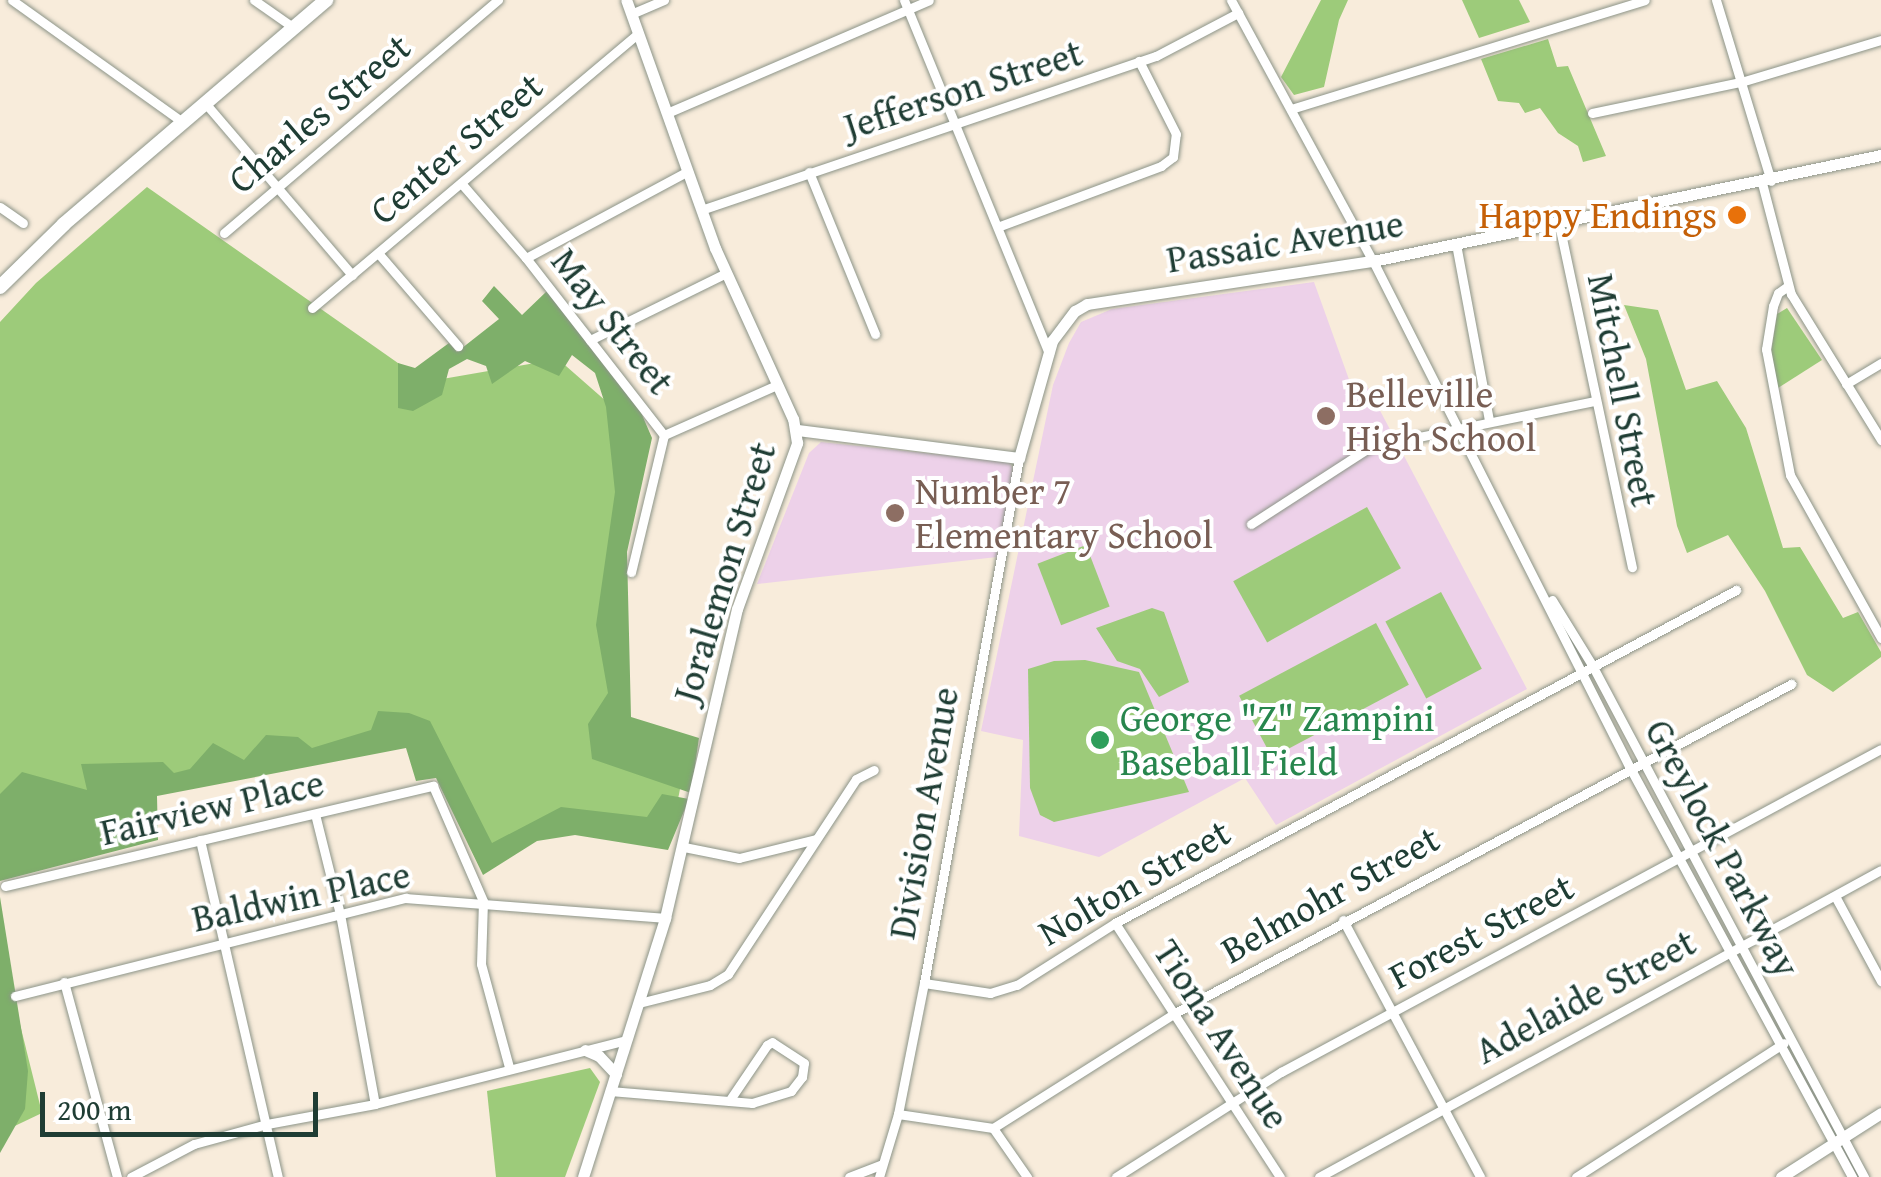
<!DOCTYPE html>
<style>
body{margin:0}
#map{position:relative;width:1881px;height:1177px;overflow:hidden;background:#f8ecdb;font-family:"Gentium Book Plus",serif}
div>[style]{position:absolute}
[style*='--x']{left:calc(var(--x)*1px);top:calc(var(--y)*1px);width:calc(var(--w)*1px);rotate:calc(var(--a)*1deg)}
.built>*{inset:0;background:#edd1e9}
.green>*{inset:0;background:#9dcb7a;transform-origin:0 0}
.forest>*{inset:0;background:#7eaf6a}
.roads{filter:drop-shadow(0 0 2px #8c9488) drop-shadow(0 0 2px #8c9488)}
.minor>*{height:9px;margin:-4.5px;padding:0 4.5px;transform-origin:4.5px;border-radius:4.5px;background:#fff}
.tertiary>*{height:11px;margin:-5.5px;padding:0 5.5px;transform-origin:5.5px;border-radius:5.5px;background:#fff}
.secondary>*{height:14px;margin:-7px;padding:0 7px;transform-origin:7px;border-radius:7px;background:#fff}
.dots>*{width:28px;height:28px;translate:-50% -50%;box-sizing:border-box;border:5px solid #fff;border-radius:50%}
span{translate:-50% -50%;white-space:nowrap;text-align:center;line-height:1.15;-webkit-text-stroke:8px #fff;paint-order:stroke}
.street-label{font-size:38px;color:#1f3d34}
.food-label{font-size:38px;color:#c56008}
.right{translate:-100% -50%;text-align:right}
.education-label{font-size:38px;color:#785e54}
.left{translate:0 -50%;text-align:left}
.leisure-label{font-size:38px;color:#27864d}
.scale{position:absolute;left:40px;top:1092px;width:278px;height:45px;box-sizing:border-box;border:5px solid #1f3d34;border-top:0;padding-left:12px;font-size:30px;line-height:35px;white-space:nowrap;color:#1f3d34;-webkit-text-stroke:8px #fff;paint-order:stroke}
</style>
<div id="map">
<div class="built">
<div style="clip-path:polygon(1314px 282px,1351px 385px,1366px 384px,1527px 689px,1276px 825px,1245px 778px,1099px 857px,1019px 836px,1023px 740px,981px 731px,1053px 385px,1069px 343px,1081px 322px,1112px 309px)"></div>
<div style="clip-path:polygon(821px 442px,1009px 462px,1013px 469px,997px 557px,757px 584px,809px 453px)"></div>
</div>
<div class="green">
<div style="clip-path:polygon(1321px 0,1348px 0,1339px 20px,1324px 87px,1294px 95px,1281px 77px)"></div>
<div style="clip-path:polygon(1462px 0,1519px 0,1530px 22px,1479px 38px)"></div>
<div style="clip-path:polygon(1548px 39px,1557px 67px,1568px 66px,1606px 156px,1583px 162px,1578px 146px,1558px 133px,1540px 108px,1525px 113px,1519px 103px,1498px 101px,1481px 59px)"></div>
<div style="clip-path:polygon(147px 187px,425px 382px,558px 359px,615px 409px,619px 493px,612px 694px,593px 724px,690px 738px,670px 840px,565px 822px,480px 865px,439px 774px,409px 738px,139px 794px,0 874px,0 322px,36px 283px)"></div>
<div style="clip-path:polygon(1624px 305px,1658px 310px,1686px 390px,1717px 381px,1746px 428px,1783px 548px,1800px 547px,1843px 618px,1858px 612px,1881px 652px,1881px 657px,1833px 692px,1807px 675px,1765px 591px,1728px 535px,1687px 553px,1677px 526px,1646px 359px)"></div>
<div style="clip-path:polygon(1787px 308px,1822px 360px,1778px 388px,1771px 353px,1777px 314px)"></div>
<div style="left:1367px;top:507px;width:70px;height:153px;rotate:61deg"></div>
<div style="left:1086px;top:545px;width:66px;height:52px;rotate:69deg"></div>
<div style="left:1441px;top:592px;width:87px;height:63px;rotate:62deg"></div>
<div style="clip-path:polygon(1152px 608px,1164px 612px,1189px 682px,1159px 697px,1140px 669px,1117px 661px,1096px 628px)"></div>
<div style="left:1376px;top:623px;width:70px;height:155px;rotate:62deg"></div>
<div style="clip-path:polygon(1085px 660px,1139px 672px,1189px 792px,1054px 822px,1040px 815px,1030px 788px,1028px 669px,1054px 661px)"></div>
<div style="clip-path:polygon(0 944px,42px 1113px,0 1133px)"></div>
<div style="clip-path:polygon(590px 1068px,600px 1082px,565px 1177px,496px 1177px,487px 1091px)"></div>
</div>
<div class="forest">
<div style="clip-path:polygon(494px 286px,522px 315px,547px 291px,640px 410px,652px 438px,627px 552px,631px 717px,699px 738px,691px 793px,592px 759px,588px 724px,608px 693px,596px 625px,615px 492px,606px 407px,595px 373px,572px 355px,559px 376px,525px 361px,492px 384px,486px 366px,467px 359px,449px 369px,442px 395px,413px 411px,398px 408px,398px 363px,415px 368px,449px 343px,457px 352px,499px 319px,482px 301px)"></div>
<div style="clip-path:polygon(378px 711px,409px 713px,430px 721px,492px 843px,561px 807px,647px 817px,662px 794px,689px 799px,668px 850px,575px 835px,537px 841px,483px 875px,436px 778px,416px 781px,406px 748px,157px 796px,158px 840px,0 881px,0 794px,22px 772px,87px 790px,81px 764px,163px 762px,174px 773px,190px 769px,213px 743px,244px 760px,266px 735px,298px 737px,312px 748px,371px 730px)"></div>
<div style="clip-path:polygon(0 897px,28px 1071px,25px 1109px,0 1153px)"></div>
</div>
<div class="roads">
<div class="minor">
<div style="--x:12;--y:0;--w:211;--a:35.6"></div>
<div style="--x:254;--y:0;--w:49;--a:35"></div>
<div style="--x:904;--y:0;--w:382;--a:67.7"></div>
<div style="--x:1231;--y:0;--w:297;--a:61.5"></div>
<div style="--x:1373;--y:261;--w:566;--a:63.12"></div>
<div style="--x:1629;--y:766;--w:468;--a:61.5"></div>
<div style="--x:1716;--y:0;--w:189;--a:73.1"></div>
<div style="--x:631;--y:14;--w:36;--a:-23"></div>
<div style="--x:206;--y:104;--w:225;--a:49.5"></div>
<div style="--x:1291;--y:109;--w:370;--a:-17.1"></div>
<div style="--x:667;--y:113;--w:285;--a:-23.3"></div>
<div style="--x:1592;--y:113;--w:152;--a:-11.8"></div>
<div style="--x:1741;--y:82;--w:146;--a:-16.7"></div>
<div style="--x:809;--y:172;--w:175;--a:67.8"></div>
<div style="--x:461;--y:183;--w:99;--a:49.1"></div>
<div style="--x:526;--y:258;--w:224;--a:52.1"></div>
<div style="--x:664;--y:435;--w:141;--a:103.5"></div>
<div style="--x:1762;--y:183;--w:115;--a:75.4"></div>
<div style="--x:1791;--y:294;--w:172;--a:58.3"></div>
<div style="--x:0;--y:207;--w:28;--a:35"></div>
<div style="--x:701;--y:210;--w:480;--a:-18.7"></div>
<div style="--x:1156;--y:56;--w:93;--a:-27.7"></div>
<div style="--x:1559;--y:224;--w:351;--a:78"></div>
<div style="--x:1000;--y:226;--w:172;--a:-20.4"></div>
<div style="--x:1161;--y:166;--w:15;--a:-37"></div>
<div style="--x:1173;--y:157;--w:23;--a:-83"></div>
<div style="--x:1176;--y:134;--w:82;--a:-116.9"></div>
<div style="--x:224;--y:233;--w:360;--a:-40.4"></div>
<div style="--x:1456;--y:244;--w:179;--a:79.4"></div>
<div style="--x:378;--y:253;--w:123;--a:49.3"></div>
<div style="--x:526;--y:258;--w:184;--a:-28.2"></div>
<div style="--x:1788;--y:286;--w:12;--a:145"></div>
<div style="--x:1778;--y:293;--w:14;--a:111"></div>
<div style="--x:1773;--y:306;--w:44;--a:99.2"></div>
<div style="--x:1766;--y:349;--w:128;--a:79.2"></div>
<div style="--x:1790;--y:475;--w:187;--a:60.8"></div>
<div style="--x:312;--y:308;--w:426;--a:-40.1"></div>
<div style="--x:590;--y:340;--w:152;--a:-26.2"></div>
<div style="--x:1846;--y:384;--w:41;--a:-31"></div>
<div style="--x:664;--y:435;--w:124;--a:-23.9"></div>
<div style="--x:1251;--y:524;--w:142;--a:-32.9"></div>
<div style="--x:1370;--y:447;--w:229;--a:-11.6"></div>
<div style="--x:1552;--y:600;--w:76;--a:58.4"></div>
<div style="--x:1592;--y:665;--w:580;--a:62.02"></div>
<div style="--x:315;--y:814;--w:103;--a:76"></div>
<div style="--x:340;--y:914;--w:193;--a:79.6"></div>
<div style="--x:200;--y:840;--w:346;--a:77"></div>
<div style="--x:684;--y:847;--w:56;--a:11.3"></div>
<div style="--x:739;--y:858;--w:79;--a:-13.9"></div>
<div style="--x:5;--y:886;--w:440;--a:-13.2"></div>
<div style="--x:433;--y:786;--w:125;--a:66.5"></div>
<div style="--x:483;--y:901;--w:63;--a:91.8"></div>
<div style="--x:481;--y:964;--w:107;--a:74.8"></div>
<div style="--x:1835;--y:896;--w:97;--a:61.6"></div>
<div style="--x:1343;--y:920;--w:291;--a:61.9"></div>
<div style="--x:1115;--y:923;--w:303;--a:57"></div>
<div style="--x:64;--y:982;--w:202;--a:74.8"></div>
<div style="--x:924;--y:983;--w:67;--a:8.6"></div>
<div style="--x:990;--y:993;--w:28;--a:-17"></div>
<div style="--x:1017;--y:985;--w:116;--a:-32.3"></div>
<div style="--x:1115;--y:923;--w:705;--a:-28.2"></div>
<div style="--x:15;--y:996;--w:403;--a:-14.1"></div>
<div style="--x:406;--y:898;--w:260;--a:4.4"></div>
<div style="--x:639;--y:1003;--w:73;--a:-14.2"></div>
<div style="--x:710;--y:985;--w:21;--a:-31"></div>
<div style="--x:728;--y:974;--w:233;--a:-56.7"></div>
<div style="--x:856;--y:779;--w:20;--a:-27"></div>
<div style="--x:610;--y:1091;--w:143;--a:4.8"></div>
<div style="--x:752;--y:1103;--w:41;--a:-17.1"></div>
<div style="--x:791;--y:1091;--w:18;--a:-52"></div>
<div style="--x:802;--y:1077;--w:14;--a:-82"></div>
<div style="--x:804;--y:1063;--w:38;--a:-147"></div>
<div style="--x:772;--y:1042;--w:6;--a:149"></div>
<div style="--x:767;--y:1045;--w:64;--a:124.2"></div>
<div style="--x:898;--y:1114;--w:96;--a:8.4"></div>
<div style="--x:993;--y:1128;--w:213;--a:-32.3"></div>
<div style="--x:1173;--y:1014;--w:701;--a:-28.1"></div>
<div style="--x:993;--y:1128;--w:60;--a:55.2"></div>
<div style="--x:131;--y:1177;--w:71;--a:-27.6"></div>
<div style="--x:194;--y:1144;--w:76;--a:-15.3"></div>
<div style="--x:267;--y:1124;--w:110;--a:-10.5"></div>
<div style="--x:375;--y:1104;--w:260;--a:-14.3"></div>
<div style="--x:849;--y:1177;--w:34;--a:-21"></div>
<div style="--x:879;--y:1177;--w:66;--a:-73.2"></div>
<div style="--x:898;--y:1114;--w:134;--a:-78.8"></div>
<div style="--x:924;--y:983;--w:534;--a:-79.74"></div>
<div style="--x:1116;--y:1177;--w:196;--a:-32.5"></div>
<div style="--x:1281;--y:1072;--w:681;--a:-28.3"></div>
<div style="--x:1319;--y:1177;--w:640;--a:-28.65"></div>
<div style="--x:1576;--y:1177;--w:247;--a:-32.8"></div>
</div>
<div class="tertiary">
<div style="--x:797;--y:430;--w:224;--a:7.2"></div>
<div style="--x:1019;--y:458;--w:122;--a:-74.2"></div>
<div style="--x:1052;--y:341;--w:38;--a:-53"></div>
<div style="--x:1075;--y:311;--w:14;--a:-30"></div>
<div style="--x:1087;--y:304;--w:289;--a:-8.6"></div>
<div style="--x:1373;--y:261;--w:519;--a:-11.79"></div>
<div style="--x:585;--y:1050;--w:15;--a:23"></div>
<div style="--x:599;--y:1056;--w:25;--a:47"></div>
<div style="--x:583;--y:1177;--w:272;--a:-72.4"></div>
<div style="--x:665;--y:918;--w:317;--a:-76.9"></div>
<div style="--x:737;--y:609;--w:177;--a:-70.1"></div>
<div style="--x:797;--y:443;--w:24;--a:-99"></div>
<div style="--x:793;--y:419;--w:188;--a:-114.5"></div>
<div style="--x:715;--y:248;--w:263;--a:-109.7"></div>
<div style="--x:1781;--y:1177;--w:119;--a:-32.6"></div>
</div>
<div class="secondary">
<div style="--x:0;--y:287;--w:90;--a:-44.5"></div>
<div style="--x:64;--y:224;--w:345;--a:-40.5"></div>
</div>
</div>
<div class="dots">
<div style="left:1737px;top:215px;background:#e8710a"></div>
<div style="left:1326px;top:416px;background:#8d6e63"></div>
<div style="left:895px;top:513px;background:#8d6e63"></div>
<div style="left:1100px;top:740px;background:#2e9e5b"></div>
</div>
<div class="street-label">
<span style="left:963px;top:89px;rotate:-18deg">Jefferson Street</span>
<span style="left:319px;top:113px;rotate:-40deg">Charles Street</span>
<span style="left:456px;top:148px;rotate:-40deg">Center Street</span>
<span style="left:1285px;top:241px;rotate:-9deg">Passaic Avenue</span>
<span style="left:613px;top:321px;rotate:52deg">May Street</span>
<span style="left:1623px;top:390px;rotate:79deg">Mitchell Street</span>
<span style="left:724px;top:572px;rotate:-73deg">Joralemon Street</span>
<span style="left:212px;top:807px;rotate:-13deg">Fairview Place</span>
<span style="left:923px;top:813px;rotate:-80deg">Division Avenue</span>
<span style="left:1723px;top:848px;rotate:62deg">Greylock Parkway</span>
<span style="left:1134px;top:882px;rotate:-30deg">Nolton Street</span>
<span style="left:1330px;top:894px;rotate:-29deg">Belmohr Street</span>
<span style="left:301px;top:896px;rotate:-12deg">Baldwin Place</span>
<span style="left:1481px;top:931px;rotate:-28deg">Forest Street</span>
<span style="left:1585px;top:996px;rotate:-28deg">Adelaide Street</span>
<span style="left:1222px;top:1034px;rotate:57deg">Tiona Avenue</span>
</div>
<div class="food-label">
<span class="right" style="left:1717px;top:215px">Happy Endings</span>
</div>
<div class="education-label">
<span class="left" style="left:1346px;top:416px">Belleville<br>High School</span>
<span class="left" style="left:915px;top:513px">Number 7<br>Elementary School</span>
</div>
<div class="leisure-label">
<span class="left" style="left:1120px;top:740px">George "Z" Zampini<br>Baseball Field</span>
</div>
<div class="scale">200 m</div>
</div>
